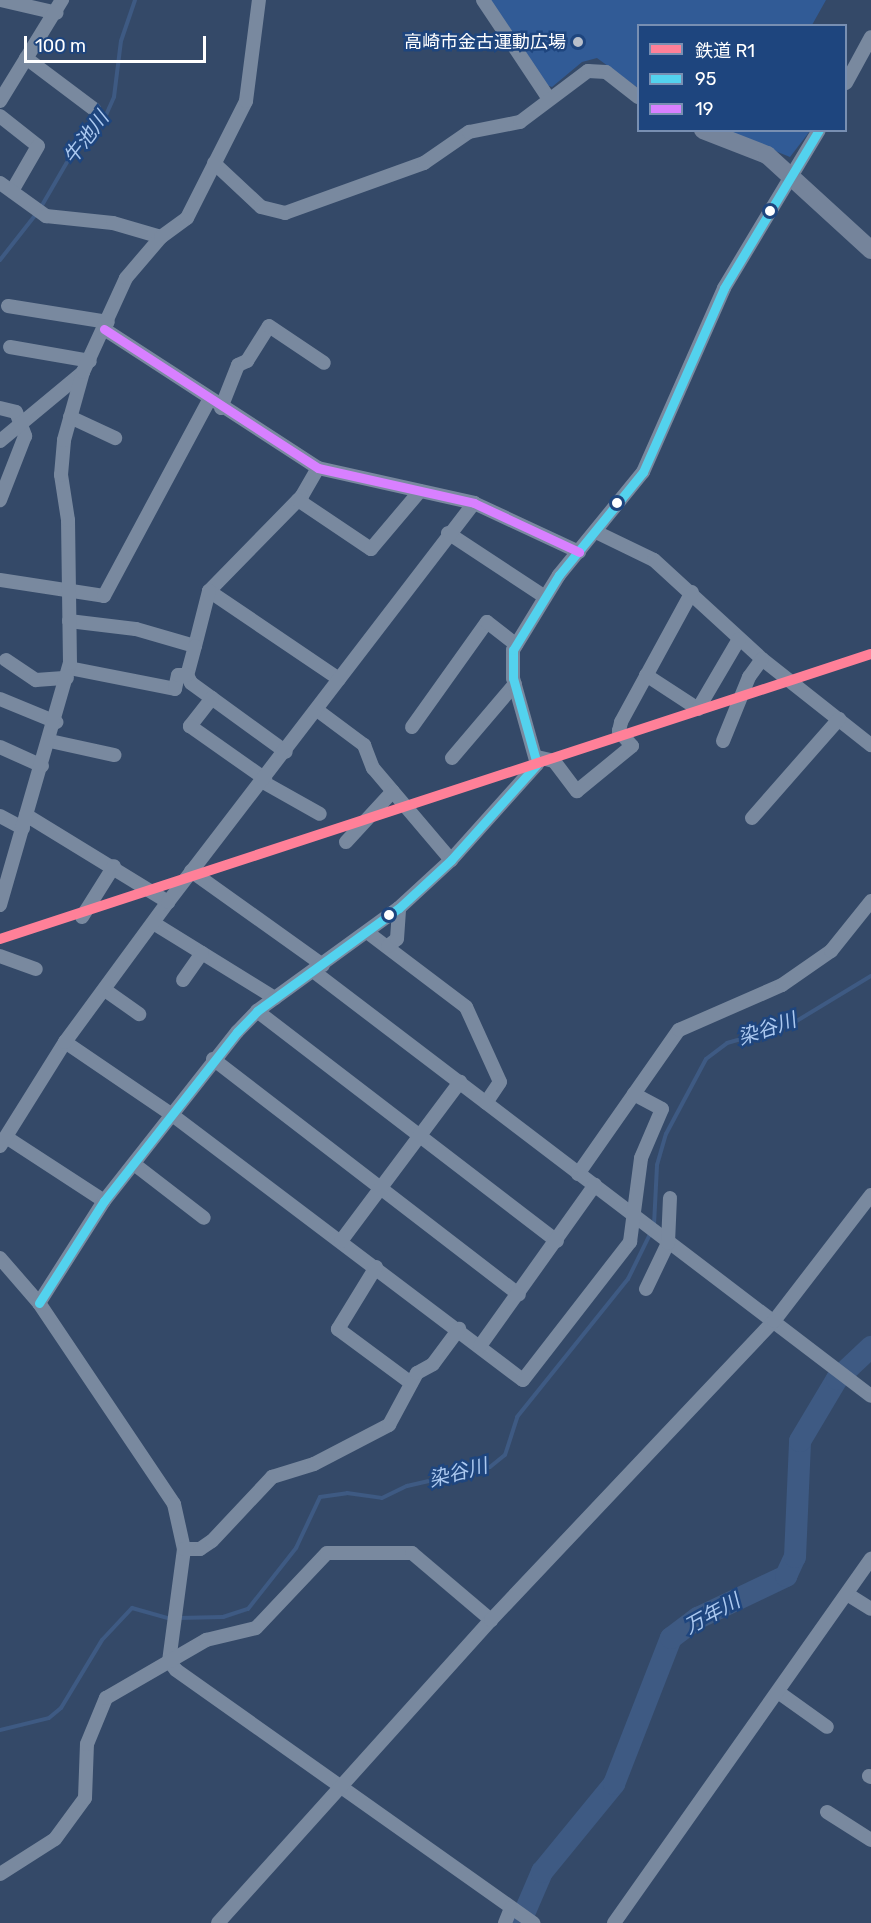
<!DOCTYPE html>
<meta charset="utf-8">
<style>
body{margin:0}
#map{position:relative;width:871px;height:1923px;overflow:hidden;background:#344968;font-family:Rubik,"Noto Sans JP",sans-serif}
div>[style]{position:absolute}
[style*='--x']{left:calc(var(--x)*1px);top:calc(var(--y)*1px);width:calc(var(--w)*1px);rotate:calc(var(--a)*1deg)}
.green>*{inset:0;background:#315b96}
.stream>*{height:4px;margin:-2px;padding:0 2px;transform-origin:2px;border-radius:2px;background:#3e5a83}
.river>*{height:22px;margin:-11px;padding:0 11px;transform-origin:11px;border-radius:11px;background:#3e5a83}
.street>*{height:14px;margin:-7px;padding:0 7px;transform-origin:7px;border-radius:7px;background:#79899f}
.secondary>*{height:18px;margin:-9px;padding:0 9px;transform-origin:9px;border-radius:9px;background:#75849b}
.bus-1>*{height:9px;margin:-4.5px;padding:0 4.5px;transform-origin:4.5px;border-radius:4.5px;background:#53d2ee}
.bus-2>*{height:9px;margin:-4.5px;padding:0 4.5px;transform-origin:4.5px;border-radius:4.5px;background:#d880ff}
.rail-1>*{height:10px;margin:-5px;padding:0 5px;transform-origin:5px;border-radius:5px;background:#ff8098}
.dots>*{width:16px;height:16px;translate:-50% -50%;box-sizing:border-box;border:3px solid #1e457e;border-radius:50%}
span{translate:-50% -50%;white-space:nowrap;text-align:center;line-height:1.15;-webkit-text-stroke:5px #1e457e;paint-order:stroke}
.poi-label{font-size:18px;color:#fff}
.right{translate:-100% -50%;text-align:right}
.water-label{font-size:20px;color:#acc9f0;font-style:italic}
.legend{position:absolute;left:637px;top:24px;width:210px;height:108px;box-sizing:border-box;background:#1e457e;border:2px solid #788fb2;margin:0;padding:8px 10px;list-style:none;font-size:18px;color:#fff}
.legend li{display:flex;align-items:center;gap:12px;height:30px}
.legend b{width:30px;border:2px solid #788fb2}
.scale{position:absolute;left:24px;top:36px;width:182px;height:27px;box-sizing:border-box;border:3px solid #fff;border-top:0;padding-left:8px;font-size:18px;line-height:21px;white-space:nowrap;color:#fff;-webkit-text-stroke:4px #1e457e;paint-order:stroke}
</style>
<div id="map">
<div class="green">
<div style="clip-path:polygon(490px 0,826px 0,812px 25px,638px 26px,638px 88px,597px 58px,582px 62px,552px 87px,544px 84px)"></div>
<div style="clip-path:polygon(725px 131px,810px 131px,790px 157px)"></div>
</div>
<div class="stream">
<div style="--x:41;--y:207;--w:72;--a:-59.9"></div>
<div style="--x:77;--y:145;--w:42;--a:-46"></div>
<div style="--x:106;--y:115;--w:20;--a:-66"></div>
<div style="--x:114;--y:97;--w:56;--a:-82.9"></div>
<div style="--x:121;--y:41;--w:43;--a:-71.1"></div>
<div style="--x:0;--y:260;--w:60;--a:-51.8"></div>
<div style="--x:654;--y:1225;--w:60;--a:-87.1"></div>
<div style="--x:657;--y:1165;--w:32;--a:-74"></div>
<div style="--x:666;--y:1134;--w:85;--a:-61.9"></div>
<div style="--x:706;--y:1059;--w:26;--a:-37"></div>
<div style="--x:727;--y:1043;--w:66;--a:-15.9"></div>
<div style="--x:790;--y:1025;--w:95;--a:-31.2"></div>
<div style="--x:178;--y:1618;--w:45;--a:-1.3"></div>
<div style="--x:223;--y:1617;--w:26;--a:-18"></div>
<div style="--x:248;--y:1609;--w:78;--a:-51.8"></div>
<div style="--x:296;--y:1548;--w:56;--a:-64.8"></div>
<div style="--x:320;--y:1497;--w:27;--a:-8"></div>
<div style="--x:347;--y:1493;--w:35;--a:8"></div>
<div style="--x:382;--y:1498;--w:28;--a:-26"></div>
<div style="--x:407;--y:1486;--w:85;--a:-12.9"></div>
<div style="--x:490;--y:1467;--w:19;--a:-39"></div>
<div style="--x:505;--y:1455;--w:40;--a:-72"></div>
<div style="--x:517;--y:1417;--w:177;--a:-51.2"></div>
<div style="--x:628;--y:1279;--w:52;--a:-63.9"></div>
<div style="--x:0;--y:1730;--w:50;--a:-13.8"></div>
<div style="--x:49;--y:1718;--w:16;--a:-40"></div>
<div style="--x:61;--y:1708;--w:79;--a:-58.9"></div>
<div style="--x:102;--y:1640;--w:44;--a:-46.8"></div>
<div style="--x:132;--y:1608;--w:41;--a:15.8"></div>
</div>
<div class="river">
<div style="--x:520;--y:1923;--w:56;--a:-66.7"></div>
<div style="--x:542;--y:1872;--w:114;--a:-50.7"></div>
<div style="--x:614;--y:1784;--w:157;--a:-68.7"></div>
<div style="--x:671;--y:1638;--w:34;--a:-37"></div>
<div style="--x:698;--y:1618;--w:98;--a:-25.5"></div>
<div style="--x:786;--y:1576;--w:21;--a:-65"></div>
<div style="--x:795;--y:1557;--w:116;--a:-87.5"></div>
<div style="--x:800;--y:1441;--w:72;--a:-59.2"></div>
<div style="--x:837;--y:1379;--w:47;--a:-43.3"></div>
</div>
<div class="street">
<div style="--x:1;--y:0;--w:57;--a:13.1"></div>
<div style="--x:483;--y:0;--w:119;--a:56.3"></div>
<div style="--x:26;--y:58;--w:85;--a:36.9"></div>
<div style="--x:846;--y:83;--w:52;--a:-61.5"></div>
<div style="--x:0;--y:101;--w:119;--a:-58.5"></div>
<div style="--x:0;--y:116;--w:48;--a:38.3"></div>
<div style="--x:38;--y:146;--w:52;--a:120"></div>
<div style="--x:214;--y:163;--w:64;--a:43.1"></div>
<div style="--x:261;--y:207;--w:25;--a:14"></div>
<div style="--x:285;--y:213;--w:148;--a:-19.8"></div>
<div style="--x:424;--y:163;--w:55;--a:-34.6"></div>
<div style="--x:469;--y:132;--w:52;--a:-11.1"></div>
<div style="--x:520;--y:122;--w:85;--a:-36.9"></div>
<div style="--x:588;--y:71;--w:18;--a:3"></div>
<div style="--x:606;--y:72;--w:41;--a:38"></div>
<div style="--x:0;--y:183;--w:57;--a:35.7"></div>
<div style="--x:46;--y:216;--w:67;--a:6"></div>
<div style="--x:113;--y:223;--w:50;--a:16.3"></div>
<div style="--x:8;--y:306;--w:101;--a:9.1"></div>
<div style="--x:104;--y:329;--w:255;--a:33"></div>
<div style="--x:318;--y:468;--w:160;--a:12.6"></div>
<div style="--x:474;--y:503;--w:116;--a:25"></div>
<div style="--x:10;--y:347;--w:81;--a:9.9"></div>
<div style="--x:0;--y:408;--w:16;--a:14"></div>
<div style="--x:16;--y:412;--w:26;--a:69"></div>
<div style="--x:25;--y:436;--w:69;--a:111.3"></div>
<div style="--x:221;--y:408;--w:46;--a:-68.4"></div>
<div style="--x:238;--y:365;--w:10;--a:-24"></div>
<div style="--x:247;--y:361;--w:41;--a:-57.8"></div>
<div style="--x:269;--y:326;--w:66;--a:33.9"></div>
<div style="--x:70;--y:417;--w:50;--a:25"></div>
<div style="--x:0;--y:441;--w:108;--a:-39.7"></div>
<div style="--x:318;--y:468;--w:32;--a:120"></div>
<div style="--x:302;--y:496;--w:133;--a:134.4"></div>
<div style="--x:209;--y:591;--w:157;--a:34.1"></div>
<div style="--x:298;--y:500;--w:88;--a:33.9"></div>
<div style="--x:371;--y:549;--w:76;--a:-49.8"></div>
<div style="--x:596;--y:532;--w:64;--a:25.8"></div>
<div style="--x:654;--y:560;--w:147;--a:42.5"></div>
<div style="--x:762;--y:659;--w:139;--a:38.3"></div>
<div style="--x:448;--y:533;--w:116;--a:33.4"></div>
<div style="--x:0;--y:580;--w:105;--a:8.7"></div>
<div style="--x:104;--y:596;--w:222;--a:-61.8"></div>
<div style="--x:69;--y:621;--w:67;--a:6.8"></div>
<div style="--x:136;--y:629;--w:61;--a:16.1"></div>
<div style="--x:195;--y:646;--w:57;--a:-75.7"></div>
<div style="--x:195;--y:646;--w:30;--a:105"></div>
<div style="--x:187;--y:675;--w:9;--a:63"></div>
<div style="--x:191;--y:683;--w:117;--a:36"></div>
<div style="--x:6;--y:660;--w:36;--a:34"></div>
<div style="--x:36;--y:680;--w:31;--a:-4"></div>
<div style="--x:69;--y:668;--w:108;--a:11.2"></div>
<div style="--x:175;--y:689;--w:14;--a:-78"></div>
<div style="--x:178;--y:675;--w:9;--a:0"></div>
<div style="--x:646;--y:675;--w:62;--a:33.2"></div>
<div style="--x:698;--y:709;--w:81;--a:-59.6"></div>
<div style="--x:212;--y:698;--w:36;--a:128"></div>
<div style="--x:190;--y:726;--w:92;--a:35.2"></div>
<div style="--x:0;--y:699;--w:61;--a:22.3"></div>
<div style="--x:317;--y:710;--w:59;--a:36.7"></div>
<div style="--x:364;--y:745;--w:25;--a:69"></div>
<div style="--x:373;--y:768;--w:121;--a:49.7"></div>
<div style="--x:412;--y:727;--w:129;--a:-54.5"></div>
<div style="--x:487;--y:622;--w:37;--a:38"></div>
<div style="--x:50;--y:741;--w:66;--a:12.3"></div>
<div style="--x:723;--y:741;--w:69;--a:-67.9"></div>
<div style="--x:749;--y:677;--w:22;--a:-54"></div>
<div style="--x:0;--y:747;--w:46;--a:24.3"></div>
<div style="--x:537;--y:757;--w:17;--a:13"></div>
<div style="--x:554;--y:761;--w:38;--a:53"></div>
<div style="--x:577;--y:791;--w:71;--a:-39.3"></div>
<div style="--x:632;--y:746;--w:20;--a:-131"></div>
<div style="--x:619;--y:731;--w:9;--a:-77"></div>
<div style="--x:621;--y:722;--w:148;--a:-61.4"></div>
<div style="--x:452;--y:758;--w:97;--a:-49.6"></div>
<div style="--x:263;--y:782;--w:65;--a:29.3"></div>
<div style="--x:26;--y:815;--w:167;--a:31.5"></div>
<div style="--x:0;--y:816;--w:26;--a:28"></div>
<div style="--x:752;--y:818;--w:132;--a:-48.7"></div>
<div style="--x:346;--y:842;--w:69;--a:-47.3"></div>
<div style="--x:191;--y:871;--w:162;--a:35.5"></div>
<div style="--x:0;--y:905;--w:252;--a:-73.9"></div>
<div style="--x:70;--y:663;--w:143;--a:-90.8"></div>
<div style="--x:68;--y:520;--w:46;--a:-98.8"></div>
<div style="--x:61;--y:475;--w:35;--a:-85"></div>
<div style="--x:64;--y:440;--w:71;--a:-74.4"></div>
<div style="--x:83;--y:372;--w:103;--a:-65.4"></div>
<div style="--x:126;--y:278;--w:54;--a:-49.5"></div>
<div style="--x:161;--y:237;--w:32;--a:-36"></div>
<div style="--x:187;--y:218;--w:131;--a:-63.2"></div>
<div style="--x:246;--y:101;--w:102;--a:-82.7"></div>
<div style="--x:82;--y:917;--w:60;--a:-57.9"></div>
<div style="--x:155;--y:924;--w:141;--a:31.7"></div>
<div style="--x:367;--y:932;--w:124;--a:37.1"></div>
<div style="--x:466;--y:1007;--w:82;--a:65.6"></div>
<div style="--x:500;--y:1082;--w:25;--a:124"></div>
<div style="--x:388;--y:946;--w:11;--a:-38"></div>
<div style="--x:397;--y:939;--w:31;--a:-86"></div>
<div style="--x:0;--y:956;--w:38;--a:20"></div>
<div style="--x:313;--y:971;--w:701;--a:37.29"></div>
<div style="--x:183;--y:980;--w:33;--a:-55"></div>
<div style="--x:105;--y:990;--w:42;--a:35.2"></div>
<div style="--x:257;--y:1011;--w:378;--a:37.5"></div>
<div style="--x:65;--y:1042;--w:128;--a:34.2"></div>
<div style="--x:171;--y:1114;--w:441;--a:37.1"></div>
<div style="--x:523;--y:1380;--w:175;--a:-52.2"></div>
<div style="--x:630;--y:1242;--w:85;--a:-82.5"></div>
<div style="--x:641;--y:1158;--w:53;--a:-66.8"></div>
<div style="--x:662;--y:1109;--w:32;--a:-152"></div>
<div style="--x:213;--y:1059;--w:386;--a:37.6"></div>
<div style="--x:6;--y:1137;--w:117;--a:33.1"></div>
<div style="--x:0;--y:1146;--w:123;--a:-58"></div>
<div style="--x:65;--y:1042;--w:174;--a:-53.7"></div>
<div style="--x:168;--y:902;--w:503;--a:-52.51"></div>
<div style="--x:134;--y:1164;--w:88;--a:37.6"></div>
<div style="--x:578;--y:1174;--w:176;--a:-55"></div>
<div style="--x:679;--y:1030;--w:112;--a:-23.6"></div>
<div style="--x:782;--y:985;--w:60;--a:-34.8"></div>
<div style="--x:831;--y:951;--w:64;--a:-51.3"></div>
<div style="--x:341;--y:1241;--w:199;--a:-53.2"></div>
<div style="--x:0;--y:1258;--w:60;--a:49.1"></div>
<div style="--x:39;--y:1303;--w:242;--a:56.1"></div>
<div style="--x:174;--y:1504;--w:46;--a:77.5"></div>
<div style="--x:184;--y:1549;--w:113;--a:97.6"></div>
<div style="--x:169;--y:1661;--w:11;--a:52"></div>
<div style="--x:176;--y:1670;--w:438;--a:35.3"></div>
<div style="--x:376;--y:1267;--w:73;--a:121.5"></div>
<div style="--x:338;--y:1329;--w:91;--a:36.5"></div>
<div style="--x:646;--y:1289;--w:51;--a:-64.4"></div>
<div style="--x:668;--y:1243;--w:45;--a:-87.5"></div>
<div style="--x:39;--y:1303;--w:121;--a:-57.5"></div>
<div style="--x:104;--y:1201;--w:215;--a:-51.8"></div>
<div style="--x:237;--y:1032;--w:29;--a:-46"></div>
<div style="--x:257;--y:1011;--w:175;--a:-36"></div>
<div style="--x:399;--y:908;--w:71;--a:-42.7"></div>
<div style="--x:451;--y:860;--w:129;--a:-48.1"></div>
<div style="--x:537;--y:764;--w:89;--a:-105.6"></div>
<div style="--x:513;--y:678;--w:28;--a:-90"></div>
<div style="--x:513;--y:650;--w:88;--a:-58.5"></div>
<div style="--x:559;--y:575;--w:133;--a:-50.8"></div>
<div style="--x:643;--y:472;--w:201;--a:-66.2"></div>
<div style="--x:724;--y:288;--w:184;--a:-59"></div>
<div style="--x:480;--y:1346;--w:198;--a:-54.5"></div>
<div style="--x:184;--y:1549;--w:16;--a:0"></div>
<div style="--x:200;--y:1549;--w:14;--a:-34"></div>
<div style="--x:212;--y:1541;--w:88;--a:-46.8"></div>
<div style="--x:272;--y:1477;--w:44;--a:-17.2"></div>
<div style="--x:314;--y:1464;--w:85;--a:-27.5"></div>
<div style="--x:389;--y:1425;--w:59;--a:-61.7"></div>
<div style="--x:417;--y:1373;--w:18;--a:-29"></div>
<div style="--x:433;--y:1364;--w:44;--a:-53.4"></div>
<div style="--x:847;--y:1594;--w:28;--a:32"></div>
<div style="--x:778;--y:1692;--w:60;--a:35.5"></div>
<div style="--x:869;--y:1776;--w:2;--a:27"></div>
<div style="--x:827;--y:1812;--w:52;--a:32.5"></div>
<div style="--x:0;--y:1874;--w:65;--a:-32.5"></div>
<div style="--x:55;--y:1839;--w:51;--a:-53.8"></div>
<div style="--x:85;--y:1798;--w:54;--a:-87.9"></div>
<div style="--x:87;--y:1744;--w:50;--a:-67.6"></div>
<div style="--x:106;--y:1698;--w:116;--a:-30.1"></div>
<div style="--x:206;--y:1640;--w:51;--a:-13.5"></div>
<div style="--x:256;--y:1628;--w:103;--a:-46.6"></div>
<div style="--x:327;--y:1553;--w:85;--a:0"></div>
<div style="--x:412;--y:1553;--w:104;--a:40.3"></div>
<div style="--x:218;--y:1923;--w:408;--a:-48"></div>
<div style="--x:491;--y:1620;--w:412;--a:-46.6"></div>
<div style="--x:774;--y:1321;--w:159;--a:-52.4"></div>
<div style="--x:505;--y:1923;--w:16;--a:-68"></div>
<div style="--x:614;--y:1923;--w:446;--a:-54.8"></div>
</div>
<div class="secondary">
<div style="--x:703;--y:130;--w:69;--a:21.3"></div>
<div style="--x:767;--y:155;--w:141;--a:42.4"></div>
</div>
<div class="bus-1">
<div style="--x:39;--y:1303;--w:121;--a:-57.5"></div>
<div style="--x:104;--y:1201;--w:215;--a:-51.8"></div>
<div style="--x:237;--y:1032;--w:29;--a:-46"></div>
<div style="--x:257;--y:1011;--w:175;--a:-36"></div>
<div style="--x:399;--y:908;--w:71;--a:-42.7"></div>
<div style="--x:451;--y:860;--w:129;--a:-48.1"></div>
<div style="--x:537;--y:764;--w:89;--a:-105.6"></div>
<div style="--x:513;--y:678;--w:28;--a:-90"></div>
<div style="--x:513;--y:650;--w:88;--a:-58.5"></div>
<div style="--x:559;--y:575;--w:133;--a:-50.8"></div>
<div style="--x:643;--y:472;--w:201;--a:-66.2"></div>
<div style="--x:724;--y:288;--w:184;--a:-59"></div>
</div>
<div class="bus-2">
<div style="--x:104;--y:329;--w:255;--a:33"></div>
<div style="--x:318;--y:468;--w:160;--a:12.6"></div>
<div style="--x:474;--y:503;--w:116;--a:25"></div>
</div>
<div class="rail-1">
<div style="--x:0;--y:939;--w:916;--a:-18.12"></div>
</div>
<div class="dots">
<div style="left:578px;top:42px;background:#b8bfca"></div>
<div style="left:770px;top:211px;background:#fff"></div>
<div style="left:617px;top:503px;background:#fff"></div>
<div style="left:389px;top:915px;background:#fff"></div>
</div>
<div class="poi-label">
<span class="right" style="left:566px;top:42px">高崎市金古運動広場</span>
</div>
<div class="water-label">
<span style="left:86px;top:138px;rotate:-53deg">牛池川</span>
<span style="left:767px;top:1029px;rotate:-19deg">染谷川</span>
<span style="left:458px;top:1473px;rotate:-15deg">染谷川</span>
<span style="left:712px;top:1614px;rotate:-29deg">万年川</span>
</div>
<ul class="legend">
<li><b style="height:8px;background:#ff8098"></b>鉄道 R1</li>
<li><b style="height:8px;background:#53d2ee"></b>95</li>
<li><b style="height:8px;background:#d880ff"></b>19</li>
</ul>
<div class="scale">100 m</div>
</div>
